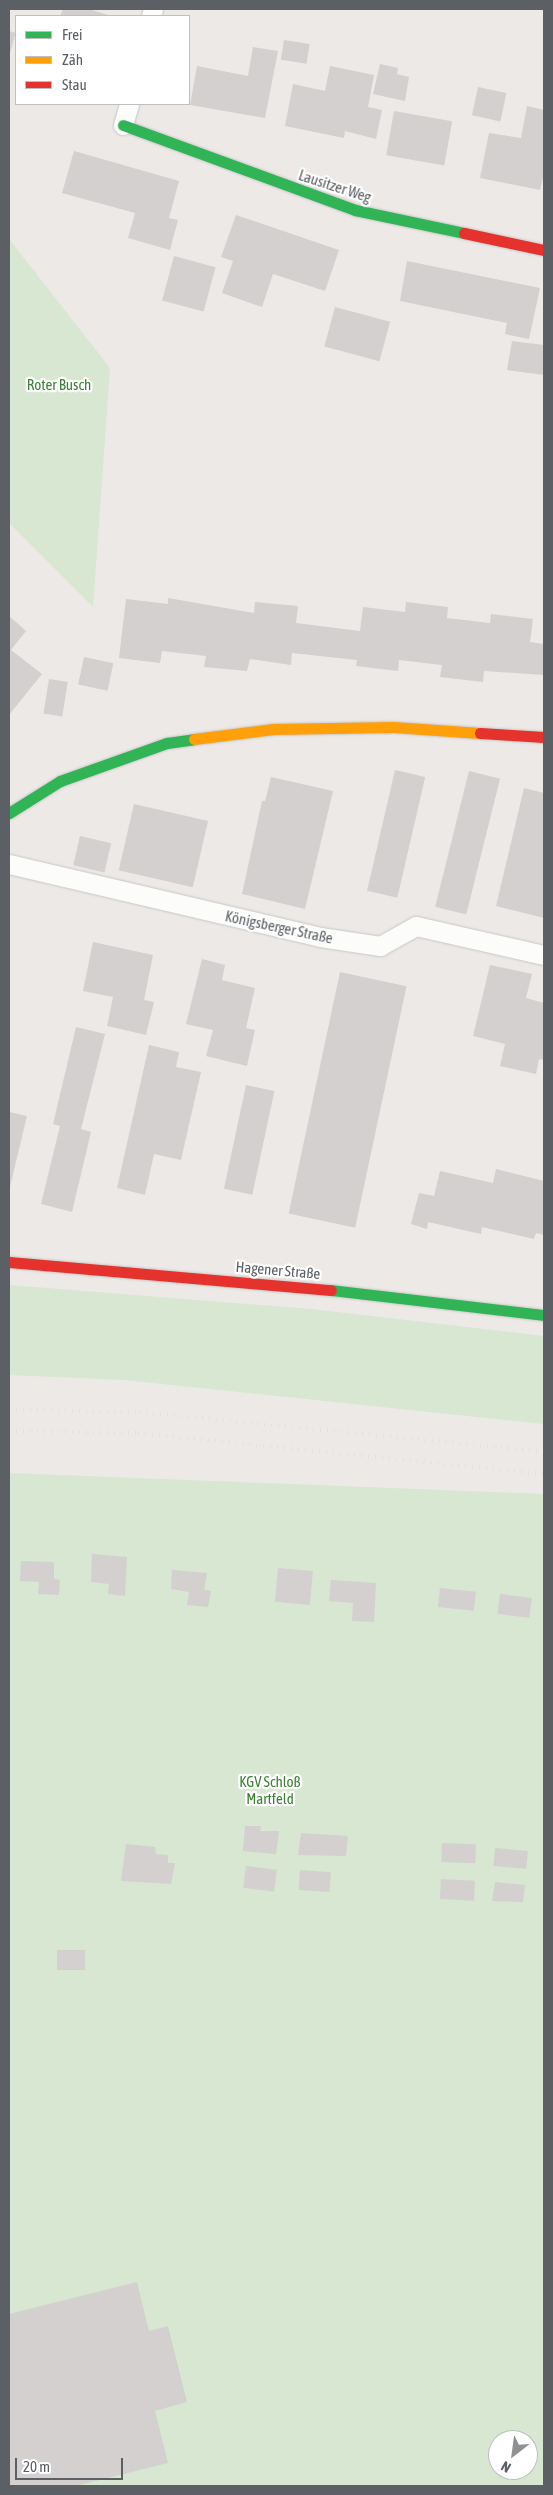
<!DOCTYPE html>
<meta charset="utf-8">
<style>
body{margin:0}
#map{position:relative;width:553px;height:2495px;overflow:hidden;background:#ece9e6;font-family:"Asap Condensed",sans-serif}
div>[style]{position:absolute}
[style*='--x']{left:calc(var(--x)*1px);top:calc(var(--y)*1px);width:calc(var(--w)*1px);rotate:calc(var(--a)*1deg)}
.green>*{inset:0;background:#d7e7d2}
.building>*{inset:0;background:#d3d0cf;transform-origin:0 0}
.roads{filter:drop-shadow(0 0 1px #c8c8c8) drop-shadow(0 0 1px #c8c8c8)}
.lane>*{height:19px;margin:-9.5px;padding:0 9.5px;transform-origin:9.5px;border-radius:9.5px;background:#fcfcfb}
.fast>*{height:11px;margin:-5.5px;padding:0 5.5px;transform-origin:5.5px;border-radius:5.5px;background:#30b455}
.slow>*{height:11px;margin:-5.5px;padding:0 5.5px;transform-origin:5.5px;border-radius:5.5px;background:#ff9f0a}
.jam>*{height:11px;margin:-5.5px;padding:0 5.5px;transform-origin:5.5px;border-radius:5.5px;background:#e5322d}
.rail>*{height:4px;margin-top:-2px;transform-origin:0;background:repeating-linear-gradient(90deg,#e2e2e2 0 1px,transparent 0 7px)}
span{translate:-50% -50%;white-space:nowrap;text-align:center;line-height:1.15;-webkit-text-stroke:4.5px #fff;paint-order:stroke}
.street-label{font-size:15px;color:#5c6064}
.park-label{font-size:15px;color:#3d8136}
.frame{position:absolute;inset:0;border:10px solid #5c6064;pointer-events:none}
.legend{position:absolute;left:15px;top:15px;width:175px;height:90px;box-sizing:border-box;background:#fff;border:1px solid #bebfc1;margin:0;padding:6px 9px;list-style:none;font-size:15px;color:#5c6064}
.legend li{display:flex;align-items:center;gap:10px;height:25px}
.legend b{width:25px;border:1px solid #bebfc1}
.north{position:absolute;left:488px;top:2430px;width:50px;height:50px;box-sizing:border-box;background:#fff;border:1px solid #bebfc1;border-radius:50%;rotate:210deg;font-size:14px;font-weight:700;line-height:20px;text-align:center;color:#5c6064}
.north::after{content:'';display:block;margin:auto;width:18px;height:22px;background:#8e9092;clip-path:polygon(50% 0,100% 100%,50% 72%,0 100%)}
.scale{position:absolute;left:15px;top:2458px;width:108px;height:22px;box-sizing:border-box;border:2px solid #5c6064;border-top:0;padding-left:6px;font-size:15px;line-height:18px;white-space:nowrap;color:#5c6064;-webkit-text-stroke:4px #fff;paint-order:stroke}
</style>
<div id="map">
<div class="green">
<div style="clip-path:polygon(9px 239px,110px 368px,93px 607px,9px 523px)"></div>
<div style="clip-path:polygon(9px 1285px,311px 1309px,544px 1336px,544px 1424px,124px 1380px,9px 1375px)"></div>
<div style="clip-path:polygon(evenodd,9px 1473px,544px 1494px,544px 2486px,9px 2486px,9px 1473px,498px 2440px,528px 2440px,528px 2470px,498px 2470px,498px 2440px)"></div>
</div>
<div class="building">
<div style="clip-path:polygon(63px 9px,89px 9px,111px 16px,60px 16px)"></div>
<div style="left:9px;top:31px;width:7px;height:32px;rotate:16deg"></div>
<div style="left:284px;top:40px;width:26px;height:20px;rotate:9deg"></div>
<div style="clip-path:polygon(253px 47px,278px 51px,265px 118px,190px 105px,197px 66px,248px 76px)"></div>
<div style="clip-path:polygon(380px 64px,398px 68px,397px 74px,409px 77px,405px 101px,373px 94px)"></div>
<div style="clip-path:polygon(330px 66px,374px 75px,368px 107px,382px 110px,376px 139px,345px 131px,344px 138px,285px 126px,293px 84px,325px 91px)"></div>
<div style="left:478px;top:87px;width:29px;height:29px;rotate:12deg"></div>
<div style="clip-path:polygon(527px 106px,544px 110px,544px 174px,540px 190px,480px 178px,489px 133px,521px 138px)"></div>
<div style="left:394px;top:111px;width:59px;height:45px;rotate:10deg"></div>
<div style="clip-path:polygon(74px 151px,179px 181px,169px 218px,178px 220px,170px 250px,128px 238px,135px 213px,62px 193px)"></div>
<div style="clip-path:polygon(236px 215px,339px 250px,325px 291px,273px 274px,262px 307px,222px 293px,233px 261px,221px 257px)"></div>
<div style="left:174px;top:256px;width:43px;height:46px;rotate:15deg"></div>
<div style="clip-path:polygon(407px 261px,540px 288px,529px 339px,505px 334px,507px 323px,400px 301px)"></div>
<div style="left:335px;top:307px;width:57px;height:41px;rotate:15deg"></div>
<div style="clip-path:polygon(512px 341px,544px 345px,544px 375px,507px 370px)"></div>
<div style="clip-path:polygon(168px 598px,254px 613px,255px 602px,298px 606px,296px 623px,360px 631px,363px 607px,405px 612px,406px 602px,448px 607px,447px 618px,490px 623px,491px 614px,533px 619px,530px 642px,544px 644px,544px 675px,484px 671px,483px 682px,440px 677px,442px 665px,399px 660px,398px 671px,356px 666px,357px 660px,292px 653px,291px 665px,250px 659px,247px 671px,204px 667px,206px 656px,162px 651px,160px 663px,119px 658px,126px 599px,168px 604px)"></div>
<div style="clip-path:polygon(9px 616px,26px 631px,11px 650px,42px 674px,9px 715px)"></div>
<div style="left:84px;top:657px;width:30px;height:28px;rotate:12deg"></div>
<div style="left:49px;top:679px;width:19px;height:35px;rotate:9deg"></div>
<div style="left:395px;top:770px;width:31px;height:124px;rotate:13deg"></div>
<div style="left:469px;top:771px;width:32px;height:140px;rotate:14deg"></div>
<div style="clip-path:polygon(271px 777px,333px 791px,305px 909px,242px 894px,262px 801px,265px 801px)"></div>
<div style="clip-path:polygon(524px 788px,544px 793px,544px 918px,496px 906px)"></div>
<div style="left:134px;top:804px;width:76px;height:68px;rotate:13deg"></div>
<div style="left:80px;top:836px;width:32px;height:30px;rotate:13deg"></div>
<div style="clip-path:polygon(93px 942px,153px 955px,144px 1000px,154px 1002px,146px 1035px,107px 1026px,113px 997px,83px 991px)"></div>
<div style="clip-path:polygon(202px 959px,225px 965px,222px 980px,255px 988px,246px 1028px,255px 1030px,247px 1066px,206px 1056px,213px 1030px,186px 1024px)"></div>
<div style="clip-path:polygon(490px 965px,532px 974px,526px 998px,544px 1003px,544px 1060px,539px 1059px,536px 1074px,500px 1066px,505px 1044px,473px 1036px)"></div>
<div style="left:340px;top:972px;width:68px;height:247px;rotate:12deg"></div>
<div style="clip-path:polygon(76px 1027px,105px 1034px,81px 1129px,91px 1132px,72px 1212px,41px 1204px,60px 1126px,53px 1124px)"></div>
<div style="clip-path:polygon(149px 1045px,179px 1052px,176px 1067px,201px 1072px,181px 1160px,154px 1154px,145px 1195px,117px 1188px)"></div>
<div style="left:246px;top:1085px;width:29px;height:106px;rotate:12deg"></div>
<div style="clip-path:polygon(9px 1112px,27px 1116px,9px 1191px)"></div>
<div style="clip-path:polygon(496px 1169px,544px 1181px,544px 1235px,536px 1233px,534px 1239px,482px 1227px,481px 1234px,428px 1222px,427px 1229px,411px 1224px,419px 1193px,434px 1196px,440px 1171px,493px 1183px)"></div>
<div style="clip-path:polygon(92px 1554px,127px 1557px,125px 1596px,108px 1594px,109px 1584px,91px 1582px)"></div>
<div style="clip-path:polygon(21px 1561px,54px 1562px,54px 1579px,60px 1580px,59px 1595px,38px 1594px,39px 1582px,20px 1581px)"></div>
<div style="left:278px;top:1568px;width:35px;height:34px;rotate:5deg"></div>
<div style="clip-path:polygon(172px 1570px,207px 1573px,204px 1590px,211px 1591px,208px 1607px,187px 1605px,189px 1592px,171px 1589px)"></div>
<div style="clip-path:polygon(331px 1580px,376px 1583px,374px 1622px,352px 1621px,353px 1603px,329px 1601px)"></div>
<div style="left:440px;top:1588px;width:36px;height:19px;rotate:6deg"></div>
<div style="left:500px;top:1594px;width:32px;height:20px;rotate:7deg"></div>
<div style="clip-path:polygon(245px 1826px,261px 1826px,260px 1831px,279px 1831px,276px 1854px,243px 1851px)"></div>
<div style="clip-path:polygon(301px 1833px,348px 1836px,346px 1856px,298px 1855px)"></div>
<div style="left:442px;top:1843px;width:34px;height:19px;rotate:2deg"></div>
<div style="clip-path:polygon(126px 1844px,155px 1847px,156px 1854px,168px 1855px,168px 1863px,175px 1863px,171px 1884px,121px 1881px)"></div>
<div style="left:495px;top:1848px;width:33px;height:18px;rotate:5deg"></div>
<div style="left:246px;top:1866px;width:31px;height:22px;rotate:7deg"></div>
<div style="left:300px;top:1870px;width:31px;height:20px;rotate:4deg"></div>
<div style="left:441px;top:1879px;width:34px;height:20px;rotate:3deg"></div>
<div style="clip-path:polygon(495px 1882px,525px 1885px,523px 1902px,492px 1901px)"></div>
<div style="left:57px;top:1950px;width:28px;height:20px"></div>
<div style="clip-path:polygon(137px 2282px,149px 2331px,168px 2326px,187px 2402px,155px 2411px,168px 2463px,75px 2486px,9px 2486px,9px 2314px)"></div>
</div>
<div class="roads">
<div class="lane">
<div style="--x:151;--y:16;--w:7;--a:-74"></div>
<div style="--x:123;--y:125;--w:22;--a:-74"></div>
<div style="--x:9;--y:864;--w:319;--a:13.2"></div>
<div style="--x:320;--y:937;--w:61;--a:8.5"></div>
<div style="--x:380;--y:946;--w:41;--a:-29.1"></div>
<div style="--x:416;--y:926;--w:131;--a:12.8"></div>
</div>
<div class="fast">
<div style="--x:123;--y:125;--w:247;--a:20.1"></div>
<div style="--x:355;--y:210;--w:111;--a:11.9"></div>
<div style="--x:9;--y:813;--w:60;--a:-32.1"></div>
<div style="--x:60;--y:781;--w:114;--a:-19.6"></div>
<div style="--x:167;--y:743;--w:27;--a:-8"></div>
<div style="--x:331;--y:1290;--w:214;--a:6.7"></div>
</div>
<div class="slow">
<div style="--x:194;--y:739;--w:80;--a:-7.2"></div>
<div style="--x:273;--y:729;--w:120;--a:-1"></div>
<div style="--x:393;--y:727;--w:87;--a:3.9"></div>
</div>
<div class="jam">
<div style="--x:464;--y:233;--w:82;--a:12"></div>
<div style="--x:480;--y:733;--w:64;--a:3.6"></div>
<div style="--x:9;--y:1262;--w:323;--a:5"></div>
</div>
</div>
<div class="rail">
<div style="--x:9;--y:1410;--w:130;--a:0.9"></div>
<div style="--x:139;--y:1412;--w:407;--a:5.6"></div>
<div style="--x:9;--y:1431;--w:129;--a:0.9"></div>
<div style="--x:138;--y:1433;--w:408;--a:5.8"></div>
</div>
<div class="street-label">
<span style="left:335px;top:186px;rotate:18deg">Lausitzer Weg</span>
<span style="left:279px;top:927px;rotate:12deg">Königsberger Straße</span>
<span style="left:278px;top:1270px;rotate:5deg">Hagener Straße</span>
</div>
<div class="park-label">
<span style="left:59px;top:385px">Roter Busch</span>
<span style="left:270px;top:1790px">KGV Schloß<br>Martfeld</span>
</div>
<div class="frame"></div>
<ul class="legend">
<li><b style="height:6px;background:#30b455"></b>Frei</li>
<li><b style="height:6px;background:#ff9f0a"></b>Zäh</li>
<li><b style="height:6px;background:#e5322d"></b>Stau</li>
</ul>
<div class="north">N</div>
<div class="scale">20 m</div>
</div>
